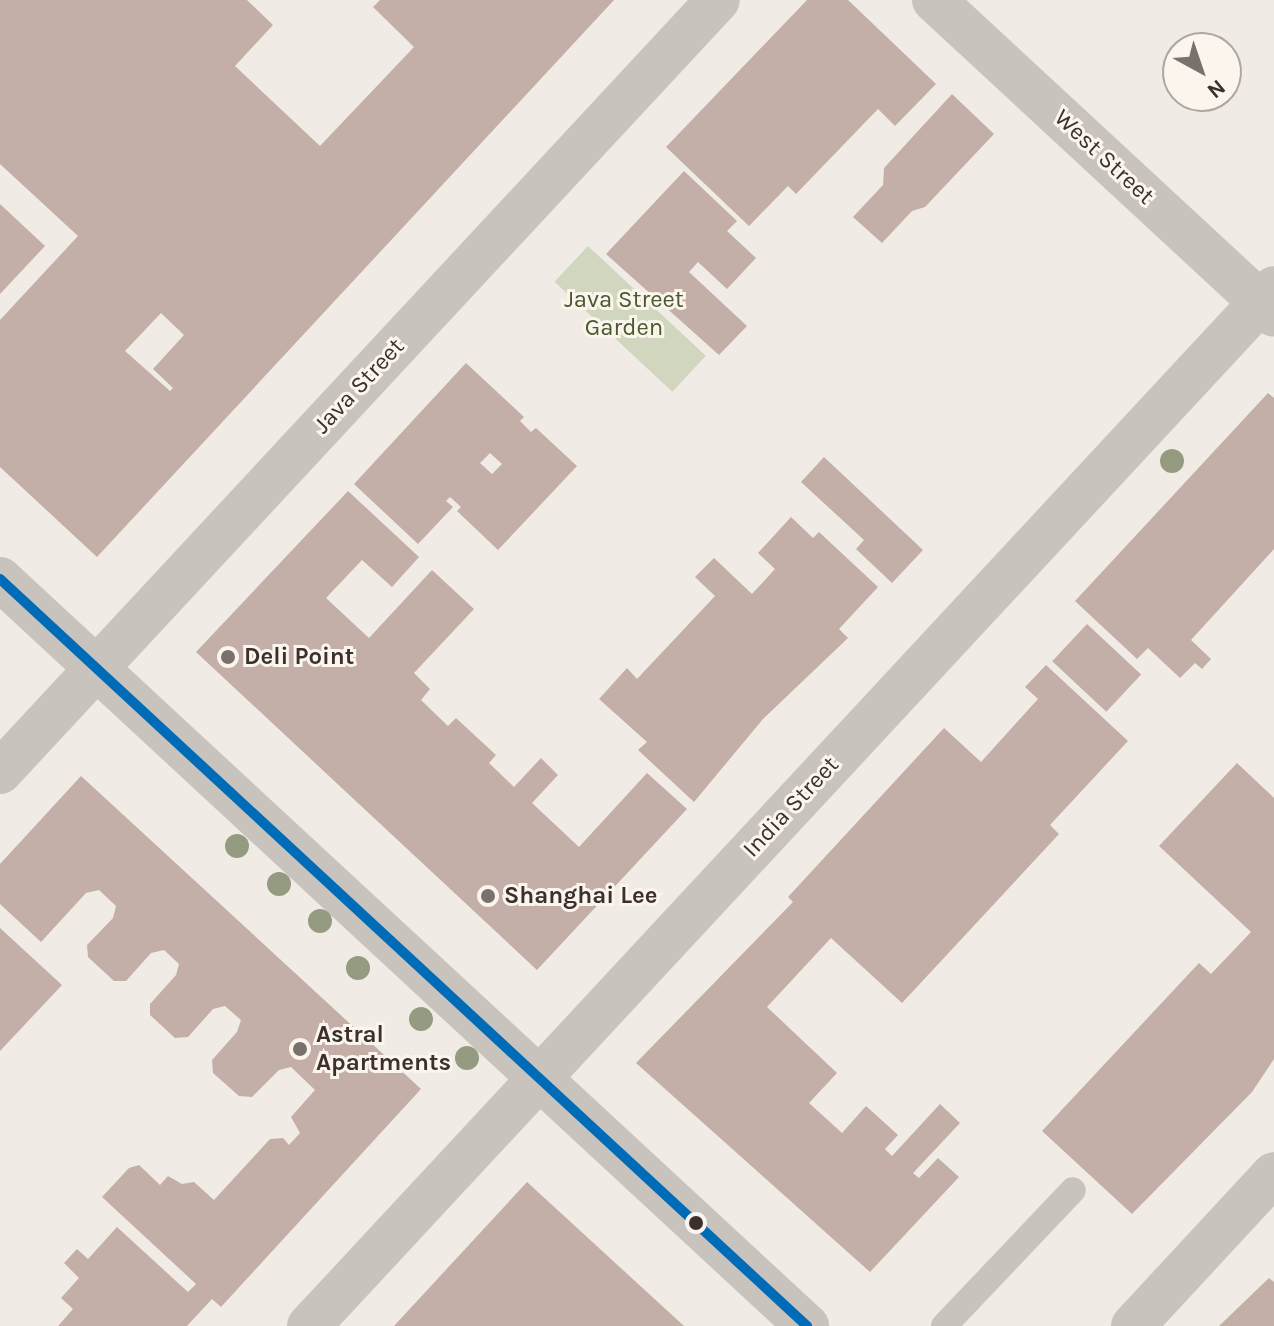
<!DOCTYPE html>
<style>
body{margin:0}
#map{position:relative;width:1274px;height:1326px;overflow:hidden;background:#f0ebe5;font-family:Karla,sans-serif}
div>[style]{position:absolute}
[style*='--x']{left:calc(var(--x)*1px);top:calc(var(--y)*1px);width:calc(var(--w)*1px);rotate:calc(var(--a)*1deg)}
.green>*{inset:0;background:#d1d6bf;transform-origin:0 0}
.building>*{inset:0;background:#c3afa7;transform-origin:0 0}
.service>*{height:26px;margin:-13px;padding:0 13px;transform-origin:13px;border-radius:13px;background:#c9c3be}
.minor>*{height:44px;margin:-22px;padding:0 22px;transform-origin:22px;border-radius:22px;background:#c9c3be}
.tertiary>*{height:44px;margin:-22px;padding:0 22px;transform-origin:22px;border-radius:22px;background:#c9c3be}
.bus-1>*{height:10px;margin:-5px;padding:0 5px;transform-origin:5px;border-radius:5px;background:#006cb7}
.trees>*{width:24px;height:24px;margin:-12px;border-radius:50%;background:#959b80}
.dots>*{width:22px;height:22px;translate:-50% -50%;box-sizing:border-box;border:4px solid #fbf5ee;border-radius:50%}
span{translate:-50% -50%;white-space:nowrap;text-align:center;line-height:1.15;-webkit-text-stroke:6px #fbf5ee;paint-order:stroke}
.street-label{font-size:24px;color:#3b302b}
.park-label{font-size:24px;color:#4a5a2e}
.poi-label{font-size:24px;color:#3b302b;font-weight:700}
.left{translate:0 -50%;text-align:left}
.north{position:absolute;left:1162px;top:32px;width:80px;height:80px;box-sizing:border-box;background:#fbf5ee;border:2px solid #aea6a0;border-radius:50%;rotate:140deg;font-size:22px;font-weight:700;line-height:32px;text-align:center;color:#3b302b}
.north::after{content:'';display:block;margin:auto;width:28px;height:36px;background:#7a716c;clip-path:polygon(50% 0,100% 100%,50% 72%,0 100%)}
</style>
<div id="map">
<div class="green">
<div style="left:588px;top:246px;width:161px;height:49px;rotate:43deg"></div>
</div>
<div class="building">
<div style="clip-path:polygon(evenodd,0 0,247px 0,273px 25px,235px 66px,320px 146px,414px 47px,373px 7px,380px 0,614px 0,97px 557px,0 467px,0 320px,78px 236px,0 164px,0 0,161px 313px,184px 335px,153px 369px,173px 388px,170px 391px,125px 351px,161px 313px)"></div>
<div style="clip-path:polygon(807px 0,848px 0,936px 84px,895px 126px,878px 109px,796px 194px,788px 186px,749px 226px,666px 147px)"></div>
<div style="clip-path:polygon(952px 94px,994px 134px,925px 207px,912px 211px,882px 243px,853px 217px,883px 185px,884px 168px)"></div>
<div style="clip-path:polygon(684px 171px,737px 221px,727px 231px,756px 258px,727px 289px,698px 262px,689px 272px,747px 326px,719px 355px,606px 254px)"></div>
<div style="clip-path:polygon(0 204px,45px 246px,0 294px)"></div>
<div style="clip-path:polygon(evenodd,466px 363px,524px 417px,520px 421px,531px 432px,536px 428px,577px 466px,498px 550px,457px 511px,461px 507px,450px 497px,446px 501px,453px 507px,418px 544px,354px 484px,466px 363px,490px 453px,502px 464px,492px 474px,480px 463px,490px 453px)"></div>
<div style="clip-path:polygon(1268px 393px,1274px 398px,1274px 549px,1191px 640px,1211px 659px,1202px 669px,1195px 663px,1180px 678px,1148px 648px,1137px 659px,1075px 601px)"></div>
<div style="clip-path:polygon(824px 457px,923px 550px,892px 583px,856px 549px,864px 540px,801px 482px)"></div>
<div style="clip-path:polygon(348px 491px,419px 557px,392px 587px,362px 560px,326px 598px,369px 638px,432px 570px,474px 609px,414px 673px,430px 689px,421px 700px,448px 726px,456px 718px,496px 755px,489px 763px,514px 787px,541px 758px,558px 775px,532px 803px,579px 847px,647px 773px,687px 809px,537px 970px,196px 652px)"></div>
<div style="clip-path:polygon(791px 517px,813px 538px,819px 532px,878px 587px,839px 629px,848px 638px,763px 719px,694px 802px,638px 750px,647px 742px,599px 699px,627px 668px,637px 679px,715px 596px,695px 577px,714px 558px,752px 594px,775px 569px,758px 553px)"></div>
<div style="left:1087px;top:624px;width:74px;height:51px;rotate:43deg"></div>
<div style="clip-path:polygon(1046px 665px,1128px 741px,1050px 825px,1059px 834px,902px 1003px,831px 938px,767px 1007px,837px 1073px,809px 1103px,842px 1133px,866px 1106px,898px 1135px,885px 1149px,892px 1156px,940px 1104px,960px 1123px,913px 1173px,919px 1178px,938px 1158px,959px 1177px,870px 1272px,636px 1063px,793px 902px,788px 897px,944px 728px,981px 762px,1038px 699px,1025px 687px)"></div>
<div style="clip-path:polygon(1237px 763px,1274px 798px,1274px 1059px,1252px 1092px,1132px 1214px,1042px 1131px,1199px 963px,1211px 974px,1251px 932px,1159px 846px)"></div>
<div style="clip-path:polygon(81px 776px,421px 1089px,221px 1307px,212px 1299px,187px 1326px,58px 1326px,73px 1309px,61px 1298px,79px 1278px,64px 1263px,77px 1249px,88px 1259px,117px 1227px,188px 1292px,196px 1284px,102px 1197px,129px 1168px,139px 1165px,160px 1185px,168px 1176px,182px 1184px,194px 1182px,214px 1200px,270px 1139px,283px 1138px,289px 1145px,300px 1133px,291px 1117px,315px 1090px,291px 1067px,279px 1070px,252px 1097px,239px 1096px,213px 1073px,212px 1060px,237px 1032px,241px 1020px,225px 1006px,213px 1009px,188px 1037px,175px 1038px,150px 1015px,150px 1004px,176px 975px,179px 964px,164px 950px,151px 953px,126px 981px,114px 981px,88px 957px,87px 945px,113px 918px,116px 906px,99px 890px,86px 893px,41px 942px,0 904px,0 864px)"></div>
<div style="clip-path:polygon(0 928px,62px 985px,0 1051px)"></div>
<div style="clip-path:polygon(527px 1182px,684px 1326px,394px 1326px)"></div>
<div style="clip-path:polygon(1269px 1278px,1274px 1282px,1274px 1326px,1219px 1326px)"></div>
</div>
<div class="service">
<div style="--x:944;--y:1326;--w:187;--a:-46.5"></div>
</div>
<div class="minor">
<div style="--x:934;--y:0;--w:463;--a:42.8"></div>
<div style="--x:0;--y:772;--w:1054;--a:-47.08"></div>
<div style="--x:309;--y:1326;--w:1417;--a:-47.09"></div>
<div style="--x:1133;--y:1326;--w:207;--a:-47.2"></div>
</div>
<div class="tertiary">
<div style="--x:0;--y:579;--w:1100;--a:42.79"></div>
</div>
<div class="bus-1">
<div style="--x:0;--y:579;--w:1100;--a:42.79"></div>
</div>
<div class="trees">
<div style="left:1172px;top:461px"></div>
<div style="left:237px;top:846px"></div>
<div style="left:279px;top:884px"></div>
<div style="left:320px;top:921px"></div>
<div style="left:358px;top:968px"></div>
<div style="left:421px;top:1019px"></div>
<div style="left:467px;top:1058px"></div>
</div>
<div class="dots">
<div style="left:228px;top:657px;background:#7a716c"></div>
<div style="left:488px;top:896px;background:#7a716c"></div>
<div style="left:300px;top:1049px;background:#7a716c"></div>
<div style="left:696px;top:1223px;background:#3b302b"></div>
</div>
<div class="street-label">
<span style="left:1104px;top:157px;rotate:43deg">West Street</span>
<span style="left:359px;top:386px;rotate:-47deg">Java Street</span>
<span style="left:791px;top:807px;rotate:-47deg">India Street</span>
</div>
<div class="park-label">
<span style="left:624px;top:314px">Java Street<br>Garden</span>
</div>
<div class="poi-label">
<span class="left" style="left:244px;top:657px">Deli Point</span>
<span class="left" style="left:504px;top:896px">Shanghai Lee</span>
<span class="left" style="left:316px;top:1049px">Astral<br>Apartments</span>
</div>
<div class="north">N</div>
</div>
